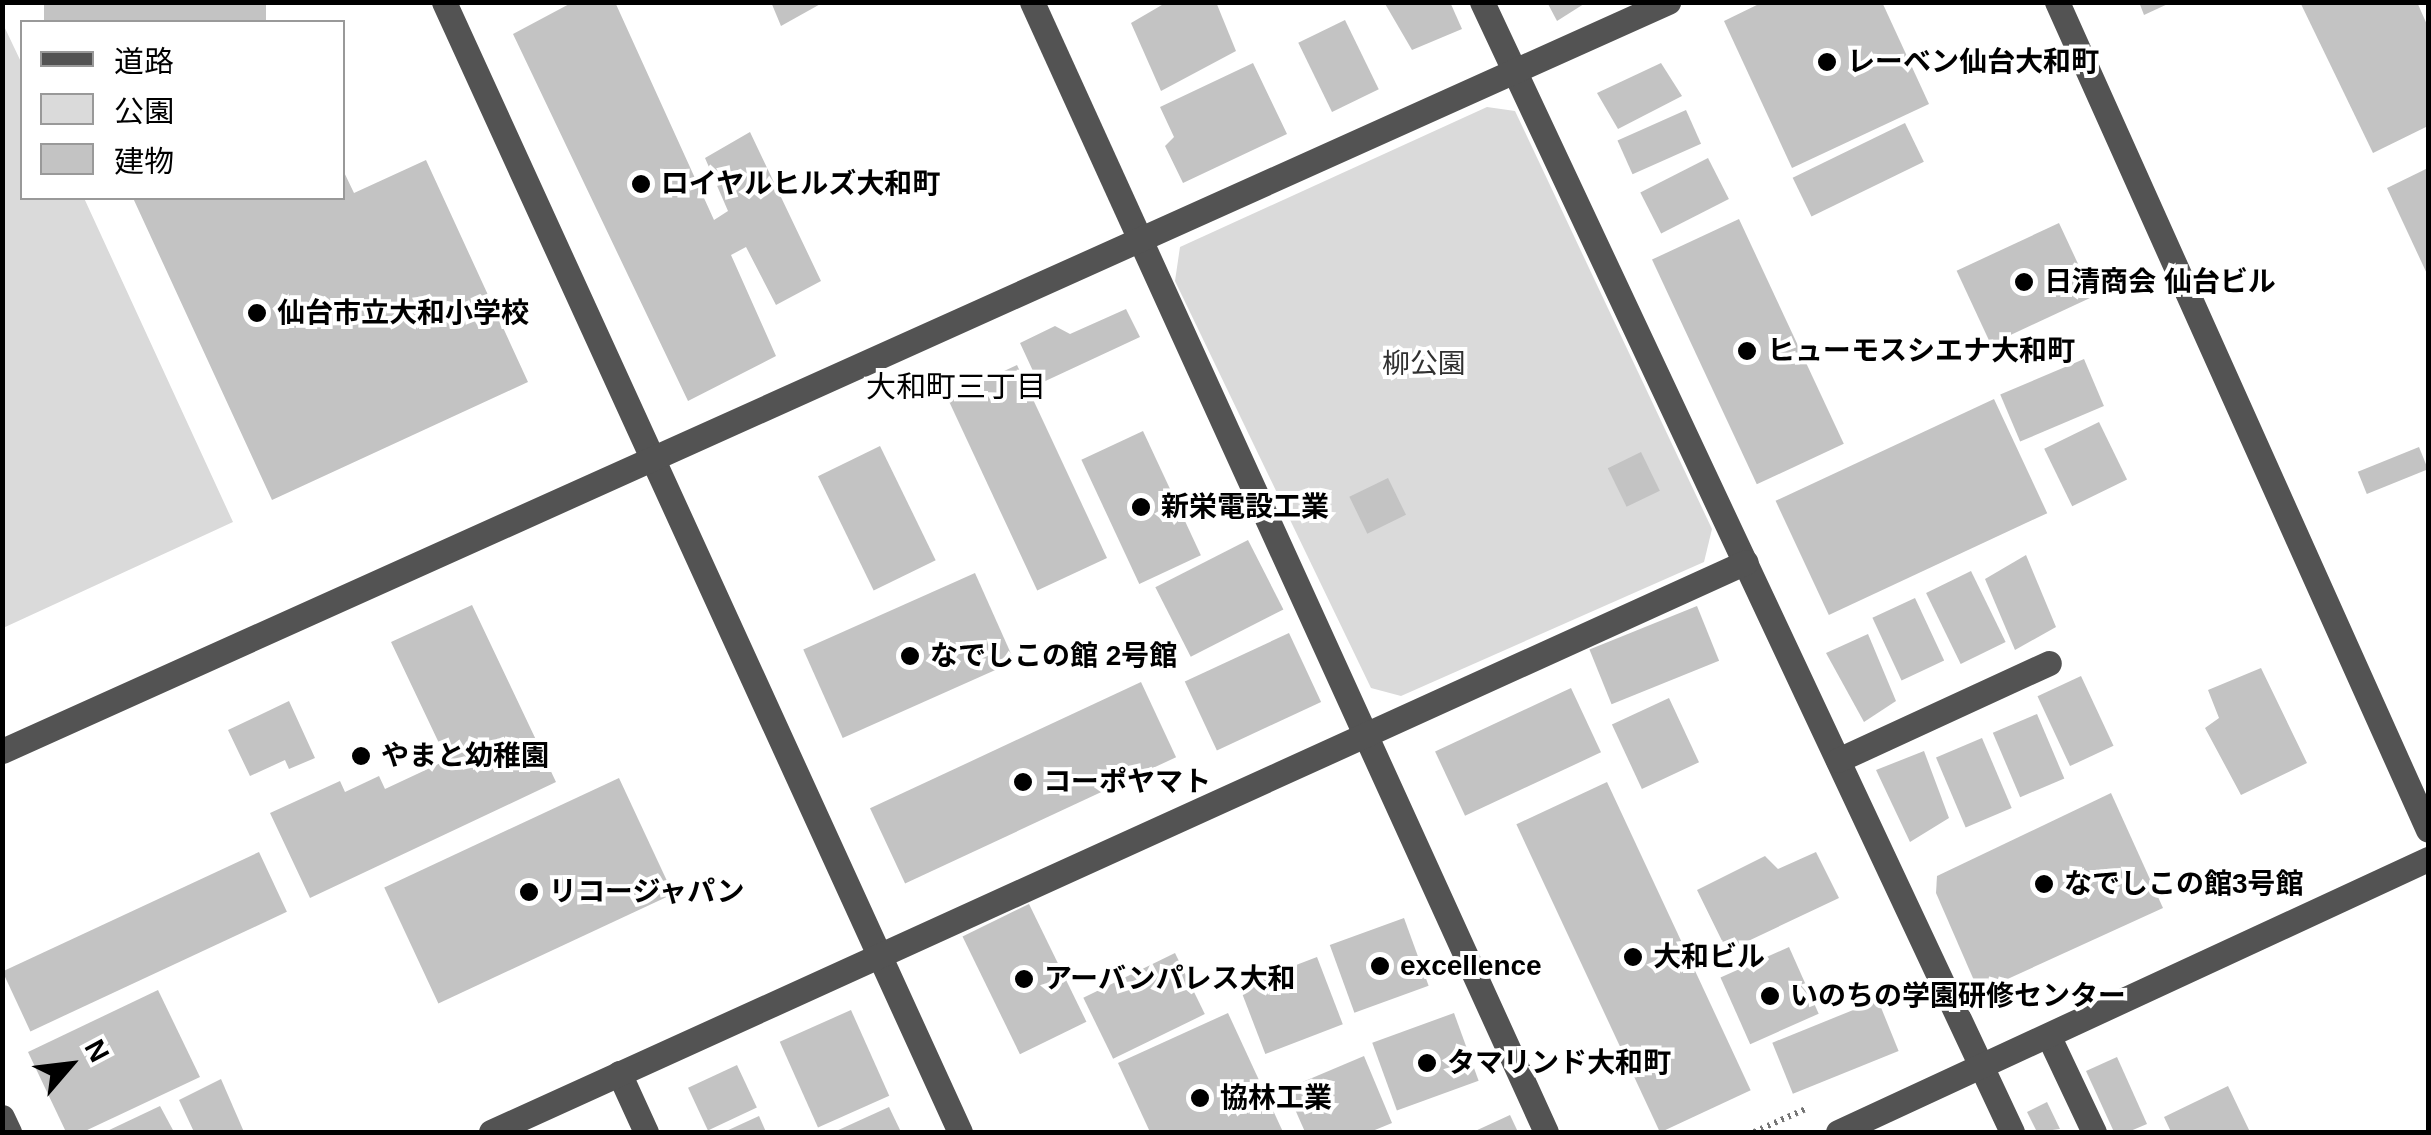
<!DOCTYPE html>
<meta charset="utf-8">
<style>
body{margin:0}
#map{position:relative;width:2431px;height:1135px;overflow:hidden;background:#fff;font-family:Helvetica,"Noto Sans JP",sans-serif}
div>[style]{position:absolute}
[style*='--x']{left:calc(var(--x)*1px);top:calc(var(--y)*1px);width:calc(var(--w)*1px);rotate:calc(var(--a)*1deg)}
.green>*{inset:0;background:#dadada}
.building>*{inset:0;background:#c3c3c3;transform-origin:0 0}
.path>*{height:6px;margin-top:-3px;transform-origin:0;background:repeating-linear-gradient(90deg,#757575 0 2.5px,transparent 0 7.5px)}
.minor>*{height:25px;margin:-12.5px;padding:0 12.5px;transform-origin:12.5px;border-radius:12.5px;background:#535353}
.dots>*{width:28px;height:28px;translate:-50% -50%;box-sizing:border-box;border:5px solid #fff;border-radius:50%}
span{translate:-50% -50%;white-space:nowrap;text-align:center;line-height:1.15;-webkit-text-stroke:8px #fff;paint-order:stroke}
.poi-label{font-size:28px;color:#000;font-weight:700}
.left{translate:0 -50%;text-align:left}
.park-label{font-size:28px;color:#313131}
.neighbourhood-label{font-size:30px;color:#000}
.frame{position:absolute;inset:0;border:5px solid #000;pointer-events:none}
.legend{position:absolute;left:20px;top:20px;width:325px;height:180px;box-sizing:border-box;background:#fff;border:2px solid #999;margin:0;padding:12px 18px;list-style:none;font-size:30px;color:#000}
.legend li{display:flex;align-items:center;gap:20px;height:50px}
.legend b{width:50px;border:2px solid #999}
.north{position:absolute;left:20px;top:1015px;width:100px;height:100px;-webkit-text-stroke:8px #fff;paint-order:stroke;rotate:62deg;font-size:28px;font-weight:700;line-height:40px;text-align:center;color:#000}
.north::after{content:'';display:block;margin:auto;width:35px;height:45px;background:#000;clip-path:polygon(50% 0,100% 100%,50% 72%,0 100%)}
</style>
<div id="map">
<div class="green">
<div style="clip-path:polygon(3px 24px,22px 64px,22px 198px,84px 198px,233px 522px,3px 628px)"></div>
<div style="clip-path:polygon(1487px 107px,1515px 111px,1712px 529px,1704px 562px,1401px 696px,1371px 688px,1175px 281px,1180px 247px)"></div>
</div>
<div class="building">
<div style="left:44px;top:2px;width:222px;height:22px"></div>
<div style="clip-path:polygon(573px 2px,615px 2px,714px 220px,728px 211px,705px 158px,750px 132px,821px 281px,776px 305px,746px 247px,731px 255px,776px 356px,688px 401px,513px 34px)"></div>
<div style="clip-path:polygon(771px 2px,824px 2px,781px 26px)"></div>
<div style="clip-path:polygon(1167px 2px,1216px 2px,1236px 51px,1161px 91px,1131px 23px)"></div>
<div style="clip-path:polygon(1384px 2px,1450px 2px,1462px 29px,1412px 50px)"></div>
<div style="clip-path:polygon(1547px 2px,1587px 2px,1557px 21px)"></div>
<div style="clip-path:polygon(1763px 2px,1882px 2px,1929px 104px,1792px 168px,1724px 21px)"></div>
<div style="clip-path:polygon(2139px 2px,2172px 2px,2144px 15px)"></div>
<div style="clip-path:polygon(2300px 2px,2417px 2px,2428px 27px,2428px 126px,2373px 153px)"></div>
<div style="left:1345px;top:20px;width:77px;height:52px;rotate:64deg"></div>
<div style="clip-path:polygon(1253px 63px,1287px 134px,1183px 183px,1165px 146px,1174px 137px,1160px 107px)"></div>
<div style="clip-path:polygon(1661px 63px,1682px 96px,1618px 129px,1597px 93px)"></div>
<div style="left:1686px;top:110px;width:37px;height:75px;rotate:66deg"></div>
<div style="left:1905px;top:123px;width:43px;height:125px;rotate:64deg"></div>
<div style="left:1708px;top:158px;width:46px;height:76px;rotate:63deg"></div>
<div style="clip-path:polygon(426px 160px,528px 382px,272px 500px,133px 198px,342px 198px,342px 168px,354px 193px)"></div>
<div style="clip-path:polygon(2428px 168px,2428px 276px,2387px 188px)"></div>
<div style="left:1739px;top:219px;width:248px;height:96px;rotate:65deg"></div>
<div style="left:2059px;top:223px;width:81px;height:113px;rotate:65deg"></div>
<div style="clip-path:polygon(1126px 309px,1140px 337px,1039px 384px,1020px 343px,1055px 326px,1070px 334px)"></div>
<div style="left:2084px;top:359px;width:51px;height:91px;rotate:67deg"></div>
<div style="left:1017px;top:365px;width:213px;height:77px;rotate:65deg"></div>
<div style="left:1994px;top:399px;width:126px;height:241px;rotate:65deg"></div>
<div style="left:2099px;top:422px;width:64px;height:61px;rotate:64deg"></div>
<div style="left:1143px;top:431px;width:137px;height:68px;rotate:65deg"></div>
<div style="left:880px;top:446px;width:127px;height:69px;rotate:64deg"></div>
<div style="left:2419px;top:447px;width:24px;height:66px;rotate:68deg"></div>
<div style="left:1641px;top:452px;width:43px;height:37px;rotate:64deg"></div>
<div style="left:1388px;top:478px;width:41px;height:43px;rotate:64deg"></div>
<div style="left:1248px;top:540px;width:78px;height:104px;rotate:63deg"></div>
<div style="clip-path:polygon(2026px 555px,2056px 627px,2015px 650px,1985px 579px)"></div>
<div style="left:1971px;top:571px;width:79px;height:50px;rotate:64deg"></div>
<div style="left:975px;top:573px;width:97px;height:188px;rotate:66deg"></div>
<div style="left:1915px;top:598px;width:69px;height:47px;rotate:65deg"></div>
<div style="clip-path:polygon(472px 605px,556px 782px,310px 898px,270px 813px,340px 781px,345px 792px,379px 776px,385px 789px,447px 760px,391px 642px)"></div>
<div style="left:1697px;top:606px;width:59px;height:116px;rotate:68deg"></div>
<div style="left:1289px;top:633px;width:76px;height:115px;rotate:65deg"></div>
<div style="clip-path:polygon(1868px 634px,1896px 701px,1864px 722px,1826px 653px)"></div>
<div style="clip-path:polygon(2261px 668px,2307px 763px,2241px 795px,2205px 728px,2219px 718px,2208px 690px)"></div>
<div style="left:2081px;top:676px;width:77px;height:48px;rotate:65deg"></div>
<div style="left:1141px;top:682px;width:83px;height:299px;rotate:65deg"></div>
<div style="left:1571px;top:688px;width:71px;height:150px;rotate:65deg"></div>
<div style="left:1669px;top:698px;width:71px;height:63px;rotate:65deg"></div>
<div style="clip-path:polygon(289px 701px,315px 758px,289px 769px,285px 760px,250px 776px,228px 730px)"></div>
<div style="left:2037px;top:714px;width:70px;height:48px;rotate:67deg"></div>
<div style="left:1982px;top:738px;width:76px;height:50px;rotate:67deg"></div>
<div style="clip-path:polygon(1924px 751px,1949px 818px,1910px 842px,1876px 770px)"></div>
<div style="left:619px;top:778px;width:128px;height:259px;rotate:65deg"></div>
<div style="left:1607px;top:782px;width:340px;height:100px;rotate:65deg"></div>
<div style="clip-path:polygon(2111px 793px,2163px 908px,1979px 992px,1936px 893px,1937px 876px)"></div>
<div style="left:259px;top:852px;width:66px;height:283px;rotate:65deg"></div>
<div style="clip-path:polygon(1816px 852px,1839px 898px,1727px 951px,1697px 890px,1765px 856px,1778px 869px)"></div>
<div style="left:1029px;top:904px;width:131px;height:74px;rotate:64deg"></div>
<div style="left:1404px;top:918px;width:72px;height:79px;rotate:70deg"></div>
<div style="left:1789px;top:947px;width:73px;height:75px;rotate:66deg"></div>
<div style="left:1175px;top:953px;width:68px;height:102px;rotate:64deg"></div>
<div style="left:1317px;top:957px;width:72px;height:83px;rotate:69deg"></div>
<div style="clip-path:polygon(158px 990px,200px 1077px,83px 1132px,66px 1132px,28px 1052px)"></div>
<div style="left:1878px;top:1000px;width:55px;height:114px;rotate:68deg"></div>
<div style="left:851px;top:1010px;width:94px;height:78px;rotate:66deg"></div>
<div style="clip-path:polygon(1228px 1013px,1283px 1132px,1150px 1132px,1118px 1063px)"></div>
<div style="left:1454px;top:1013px;width:72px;height:87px;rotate:70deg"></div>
<div style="clip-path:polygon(1364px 1056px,1392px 1123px,1370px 1132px,1305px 1132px,1286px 1089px)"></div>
<div style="clip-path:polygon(2117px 1057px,2147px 1124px,2128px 1132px,2114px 1132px,2086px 1071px)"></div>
<div style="left:737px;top:1065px;width:47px;height:54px;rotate:65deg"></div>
<div style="clip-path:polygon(221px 1079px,244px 1132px,194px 1132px,179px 1100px)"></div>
<div style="clip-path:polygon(2228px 1086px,2250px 1132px,2171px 1132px,2164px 1117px)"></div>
<div style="clip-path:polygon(2047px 1102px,2060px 1129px,2037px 1132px,2027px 1112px)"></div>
<div style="clip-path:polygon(160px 1106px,174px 1132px,105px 1132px)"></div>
<div style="clip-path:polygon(889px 1107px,901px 1132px,834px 1132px)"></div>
<div style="clip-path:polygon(1510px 1115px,1518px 1132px,1473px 1132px)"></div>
<div style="clip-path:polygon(759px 1116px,766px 1132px,724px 1132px)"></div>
</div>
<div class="path">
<div style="--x:1754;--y:1132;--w:59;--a:-24"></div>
</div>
<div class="minor">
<div style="--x:444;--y:2;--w:1242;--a:65.46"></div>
<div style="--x:1032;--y:2;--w:1241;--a:65.54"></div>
<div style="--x:1482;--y:2;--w:1248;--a:64.87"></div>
<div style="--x:2057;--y:2;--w:907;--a:65.86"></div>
<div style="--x:2;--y:751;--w:1827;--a:-24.21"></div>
<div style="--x:1838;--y:760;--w:232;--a:-24.7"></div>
<div style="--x:2049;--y:1037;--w:105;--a:64.7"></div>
<div style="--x:619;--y:1073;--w:65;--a:65.4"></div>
<div style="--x:2;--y:1117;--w:17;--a:65"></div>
<div style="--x:491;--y:1132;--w:1378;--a:-24.43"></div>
<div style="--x:1838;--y:1132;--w:650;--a:-24.83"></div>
</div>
<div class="dots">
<div style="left:1827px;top:62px;background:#000"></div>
<div style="left:641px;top:184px;background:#000"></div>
<div style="left:2024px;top:282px;background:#000"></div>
<div style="left:257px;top:313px;background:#000"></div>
<div style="left:1747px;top:351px;background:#000"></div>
<div style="left:1141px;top:507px;background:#000"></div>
<div style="left:910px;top:656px;background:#000"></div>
<div style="left:361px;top:756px;background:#000"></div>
<div style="left:1023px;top:782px;background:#000"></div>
<div style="left:2044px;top:884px;background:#000"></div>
<div style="left:529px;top:892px;background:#000"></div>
<div style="left:1633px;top:957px;background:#000"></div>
<div style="left:1380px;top:966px;background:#000"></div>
<div style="left:1024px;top:979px;background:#000"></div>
<div style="left:1770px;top:996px;background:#000"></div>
<div style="left:1427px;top:1063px;background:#000"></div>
<div style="left:1200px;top:1098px;background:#000"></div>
</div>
<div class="poi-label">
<span class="left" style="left:1847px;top:62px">レーベン仙台大和町</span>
<span class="left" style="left:661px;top:184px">ロイヤルヒルズ大和町</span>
<span class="left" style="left:2044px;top:282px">日清商会 仙台ビル</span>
<span class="left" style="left:277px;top:313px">仙台市立大和小学校</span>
<span class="left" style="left:1767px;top:351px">ヒューモスシエナ大和町</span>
<span class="left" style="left:1161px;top:507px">新栄電設工業</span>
<span class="left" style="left:930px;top:656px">なでしこの館 2号館</span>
<span class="left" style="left:381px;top:756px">やまと幼稚園</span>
<span class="left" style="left:1043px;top:782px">コーポヤマト</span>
<span class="left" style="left:2064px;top:884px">なでしこの館3号館</span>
<span class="left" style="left:549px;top:892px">リコージャパン</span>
<span class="left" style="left:1653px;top:957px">大和ビル</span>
<span class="left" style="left:1400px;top:966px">excellence</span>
<span class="left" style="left:1044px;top:979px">アーバンパレス大和</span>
<span class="left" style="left:1790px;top:996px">いのちの学園研修センター</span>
<span class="left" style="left:1447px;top:1063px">タマリンド大和町</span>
<span class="left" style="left:1220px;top:1098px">協林工業</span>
</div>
<div class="park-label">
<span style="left:1424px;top:364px">柳公園</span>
</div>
<div class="neighbourhood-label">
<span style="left:956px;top:387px">大和町三丁目</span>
</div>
<div class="frame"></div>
<ul class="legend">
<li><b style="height:12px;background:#535353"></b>道路</li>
<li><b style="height:28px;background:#dadada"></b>公園</li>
<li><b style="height:28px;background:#c3c3c3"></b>建物</li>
</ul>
<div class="north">N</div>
</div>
